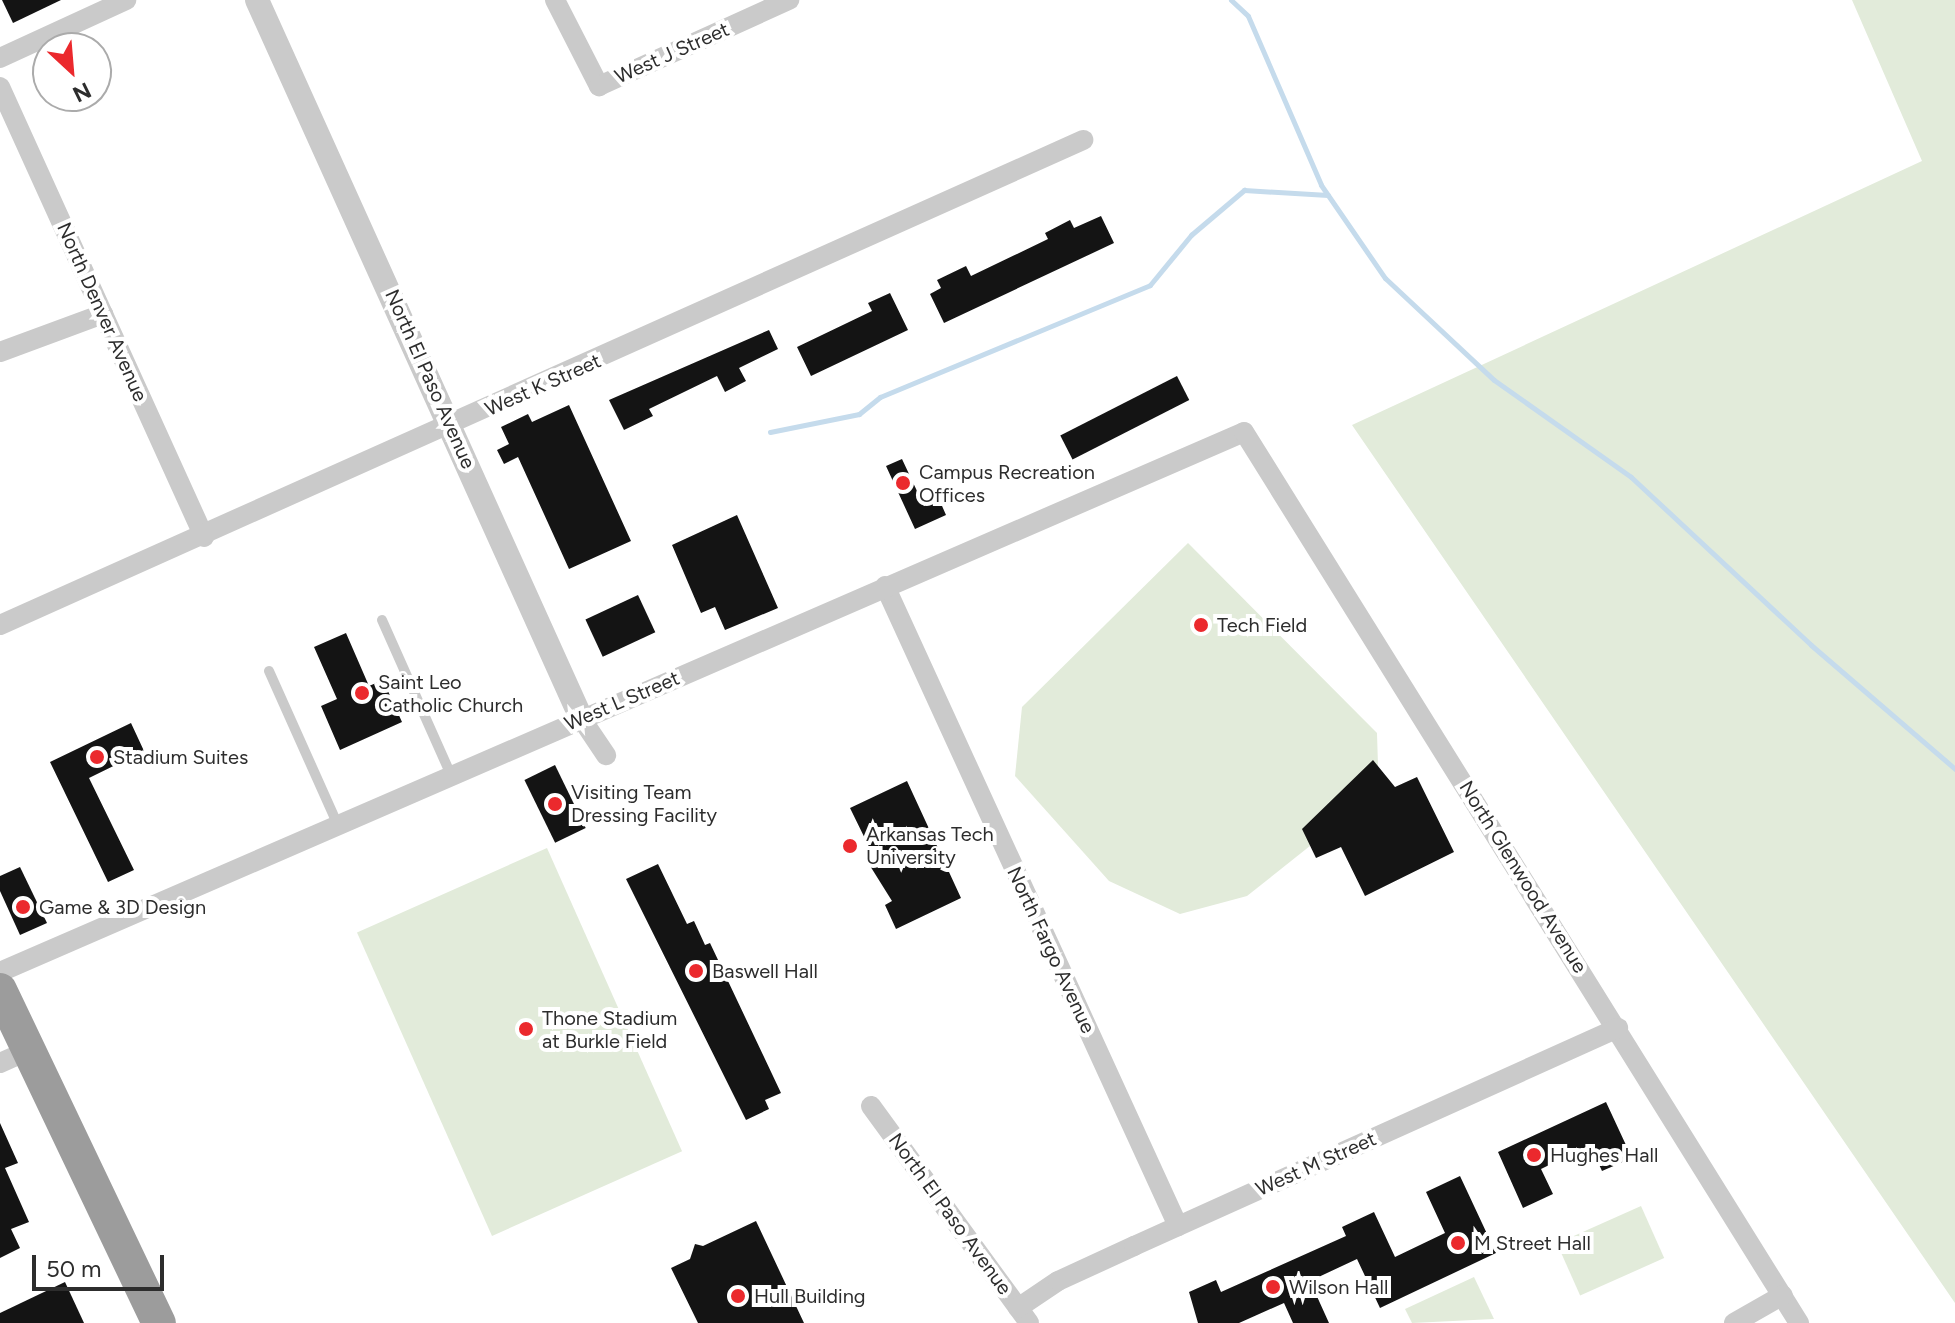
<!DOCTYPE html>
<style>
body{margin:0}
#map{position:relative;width:1955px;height:1323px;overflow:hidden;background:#fff;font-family:Figtree,sans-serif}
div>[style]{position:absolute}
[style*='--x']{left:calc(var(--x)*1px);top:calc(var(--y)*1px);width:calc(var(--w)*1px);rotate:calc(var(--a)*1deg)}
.green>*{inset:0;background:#e2ebda;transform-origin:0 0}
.stream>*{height:5px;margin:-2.5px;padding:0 2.5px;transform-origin:2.5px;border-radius:2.5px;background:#c5dbec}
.building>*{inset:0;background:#141414;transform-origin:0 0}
.service>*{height:10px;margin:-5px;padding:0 5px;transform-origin:5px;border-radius:5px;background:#cacaca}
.minor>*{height:20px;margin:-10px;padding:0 10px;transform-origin:10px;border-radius:10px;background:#cacaca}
.tertiary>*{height:24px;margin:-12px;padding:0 12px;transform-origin:12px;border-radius:12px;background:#cacaca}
.trunk>*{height:34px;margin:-17px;padding:0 17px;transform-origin:17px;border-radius:17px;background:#9c9c9c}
.dots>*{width:22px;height:22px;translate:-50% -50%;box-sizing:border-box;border:4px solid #fff;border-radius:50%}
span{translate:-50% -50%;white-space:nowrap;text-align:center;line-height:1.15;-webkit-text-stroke:8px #fff;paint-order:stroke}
.street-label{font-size:20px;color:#2d2d2d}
.poi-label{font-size:20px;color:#2d2d2d}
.left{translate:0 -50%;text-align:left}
.north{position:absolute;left:32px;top:32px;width:80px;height:80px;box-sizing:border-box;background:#fff;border:2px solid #ababab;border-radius:50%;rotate:154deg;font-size:22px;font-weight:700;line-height:32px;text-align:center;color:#2d2d2d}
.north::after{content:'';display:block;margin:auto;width:28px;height:36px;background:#eb292d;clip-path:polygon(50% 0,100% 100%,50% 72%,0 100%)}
.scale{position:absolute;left:32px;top:1255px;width:132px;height:36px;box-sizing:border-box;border:4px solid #2d2d2d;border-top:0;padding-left:10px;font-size:24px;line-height:28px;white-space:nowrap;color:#2d2d2d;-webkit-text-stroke:6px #fff;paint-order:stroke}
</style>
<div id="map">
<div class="green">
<div style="clip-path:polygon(1852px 0,1955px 0,1955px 1303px,1352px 425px,1922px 161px)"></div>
<div style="clip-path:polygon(1188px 543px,1377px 733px,1378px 766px,1325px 834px,1247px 896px,1180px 914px,1109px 881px,1015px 776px,1022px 707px)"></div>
<div style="left:547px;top:848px;width:332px;height:208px;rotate:66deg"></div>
<div style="left:1641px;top:1206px;width:57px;height:92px;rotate:66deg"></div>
<div style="clip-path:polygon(1474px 1277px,1494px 1319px,1412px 1323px,1405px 1309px)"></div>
</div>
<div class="stream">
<div style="--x:1231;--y:0;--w:23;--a:43"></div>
<div style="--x:1248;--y:16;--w:184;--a:66.6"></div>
<div style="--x:1321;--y:185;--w:113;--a:55.5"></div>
<div style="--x:1385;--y:278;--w:149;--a:43.1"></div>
<div style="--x:1494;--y:380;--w:168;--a:35.3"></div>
<div style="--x:1631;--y:477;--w:246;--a:43"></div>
<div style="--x:1811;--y:645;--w:190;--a:40.7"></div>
<div style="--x:770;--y:432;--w:91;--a:-11.4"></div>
<div style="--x:859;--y:414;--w:27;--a:-39"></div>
<div style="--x:880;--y:397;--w:292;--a:-22.5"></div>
<div style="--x:1150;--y:285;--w:65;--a:-50.6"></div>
<div style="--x:1191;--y:235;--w:70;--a:-40.3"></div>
<div style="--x:1244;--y:190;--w:84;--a:3.4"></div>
</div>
<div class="building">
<div style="clip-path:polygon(2px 0,61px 0,13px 23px)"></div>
<div style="clip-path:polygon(1101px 216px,1114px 243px,944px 323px,930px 294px,941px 288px,937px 280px,966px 266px,971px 276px,1048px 239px,1045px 233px,1070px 220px,1074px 228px)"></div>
<div style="clip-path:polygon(890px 293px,908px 330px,811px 376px,797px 347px,872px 311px,868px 303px)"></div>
<div style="clip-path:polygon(769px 330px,778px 349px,739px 368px,746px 381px,725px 392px,717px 376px,649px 409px,653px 416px,624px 430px,609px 400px)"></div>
<div style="left:1177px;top:376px;width:27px;height:131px;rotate:63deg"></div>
<div style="clip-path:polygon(569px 405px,631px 541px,569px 569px,518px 457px,504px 464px,497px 450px,509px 444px,501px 427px,528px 414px,532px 422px)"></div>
<div style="clip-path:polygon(902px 459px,924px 506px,939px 499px,946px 515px,915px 529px,886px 466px)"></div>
<div style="clip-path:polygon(737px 515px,778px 608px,725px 630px,715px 607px,701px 613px,672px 545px)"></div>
<div style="left:638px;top:595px;width:41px;height:58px;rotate:65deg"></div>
<div style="clip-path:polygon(346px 633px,369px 686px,383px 680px,402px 722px,340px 750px,321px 706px,337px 699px,314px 647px)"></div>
<div style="clip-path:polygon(131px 723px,144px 751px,89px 778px,134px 870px,108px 882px,50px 762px)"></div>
<div style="clip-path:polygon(1373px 760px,1395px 787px,1417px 777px,1454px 852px,1365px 896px,1341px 847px,1316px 858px,1302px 829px)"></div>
<div style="left:555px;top:765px;width:70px;height:34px;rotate:64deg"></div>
<div style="clip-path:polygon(907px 781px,961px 898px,896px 929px,885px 905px,892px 901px,867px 861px,874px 857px,850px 808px)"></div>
<div style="clip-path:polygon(658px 864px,687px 924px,694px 921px,705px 945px,710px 943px,781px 1093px,765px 1100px,769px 1109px,746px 1120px,626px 879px)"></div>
<div style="clip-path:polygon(20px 867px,47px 923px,20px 935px,0 891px,0 876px)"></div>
<div style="clip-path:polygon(1606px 1102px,1632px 1158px,1602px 1171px,1590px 1145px,1541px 1169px,1553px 1194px,1523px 1208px,1498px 1152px)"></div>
<div style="clip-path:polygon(0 1123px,18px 1163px,5px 1168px,29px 1222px,11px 1229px,20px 1248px,0 1258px)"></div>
<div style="clip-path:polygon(1460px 1176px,1496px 1253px,1380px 1308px,1357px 1259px,1310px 1281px,1329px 1323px,1293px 1323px,1284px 1303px,1239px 1323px,1198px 1323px,1189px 1292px,1216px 1280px,1221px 1292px,1346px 1236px,1342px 1227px,1374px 1212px,1395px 1257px,1445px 1233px,1426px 1192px)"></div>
<div style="clip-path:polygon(756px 1221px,804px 1323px,698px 1323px,671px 1268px,690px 1259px,695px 1244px,703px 1246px)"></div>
<div style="clip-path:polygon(65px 1282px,84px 1323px,0 1323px,0 1313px)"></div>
</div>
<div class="service">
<div style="--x:382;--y:620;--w:170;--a:66"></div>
<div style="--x:269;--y:671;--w:169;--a:65.9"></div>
</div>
<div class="minor">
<div style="--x:555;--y:0;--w:97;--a:62.9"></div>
<div style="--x:599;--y:86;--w:209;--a:-24.4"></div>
<div style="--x:0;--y:58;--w:139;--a:-24.7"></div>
<div style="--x:0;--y:87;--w:494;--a:65.6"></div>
<div style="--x:0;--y:352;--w:110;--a:-20.3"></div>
<div style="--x:885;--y:586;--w:704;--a:65.4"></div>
<div style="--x:0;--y:625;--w:1187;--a:-24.12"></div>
<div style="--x:581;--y:718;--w:45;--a:56"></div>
<div style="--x:0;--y:972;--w:1356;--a:-23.46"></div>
<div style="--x:1244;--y:432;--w:1050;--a:58.08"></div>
<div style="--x:0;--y:1063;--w:34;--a:-24"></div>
<div style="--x:871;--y:1106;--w:268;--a:53.9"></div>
<div style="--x:1018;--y:1308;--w:48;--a:-34"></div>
<div style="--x:1058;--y:1281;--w:84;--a:-24.7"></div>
<div style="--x:1134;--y:1246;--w:531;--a:-24.25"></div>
<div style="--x:1734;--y:1323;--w:56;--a:-29.7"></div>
</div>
<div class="tertiary">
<div style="--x:257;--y:0;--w:788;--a:65.71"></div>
</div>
<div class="trunk">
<div style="--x:0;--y:990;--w:369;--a:64.5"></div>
</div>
<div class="dots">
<div style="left:903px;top:483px;background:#eb292d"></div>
<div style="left:1201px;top:625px;background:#eb292d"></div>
<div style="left:362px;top:693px;background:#eb292d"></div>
<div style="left:97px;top:757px;background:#eb292d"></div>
<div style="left:555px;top:804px;background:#eb292d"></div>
<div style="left:850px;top:846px;background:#eb292d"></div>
<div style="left:23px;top:907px;background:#eb292d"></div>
<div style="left:696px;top:971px;background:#eb292d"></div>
<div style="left:526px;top:1029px;background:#eb292d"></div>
<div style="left:1534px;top:1155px;background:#eb292d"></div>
<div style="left:1458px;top:1243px;background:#eb292d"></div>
<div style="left:1273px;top:1287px;background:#eb292d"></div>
<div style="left:738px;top:1296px;background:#eb292d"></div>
</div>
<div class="street-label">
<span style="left:672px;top:53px;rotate:-24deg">West J Street</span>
<span style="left:102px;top:312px;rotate:66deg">North Denver Avenue</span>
<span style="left:430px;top:379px;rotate:66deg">North El Paso Avenue</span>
<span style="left:543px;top:385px;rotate:-24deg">West K Street</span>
<span style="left:622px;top:701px;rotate:-23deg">West L Street</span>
<span style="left:1523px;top:877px;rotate:58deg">North Glenwood Avenue</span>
<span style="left:1051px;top:950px;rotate:65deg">North Fargo Avenue</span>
<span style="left:1316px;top:1164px;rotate:-24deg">West M Street</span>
<span style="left:950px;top:1214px;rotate:54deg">North El Paso Avenue</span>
</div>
<div class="poi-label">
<span class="left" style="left:919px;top:484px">Campus Recreation<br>Offices</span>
<span class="left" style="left:1217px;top:625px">Tech Field</span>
<span class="left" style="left:378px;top:694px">Saint Leo<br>Catholic Church</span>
<span class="left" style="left:113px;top:757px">Stadium Suites</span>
<span class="left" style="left:571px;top:804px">Visiting Team<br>Dressing Facility</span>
<span class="left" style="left:866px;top:846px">Arkansas Tech<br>University</span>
<span class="left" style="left:39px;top:907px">Game &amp; 3D Design</span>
<span class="left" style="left:712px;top:971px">Baswell Hall</span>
<span class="left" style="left:542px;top:1030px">Thone Stadium<br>at Burkle Field</span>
<span class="left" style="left:1550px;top:1155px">Hughes Hall</span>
<span class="left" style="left:1474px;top:1243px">M Street Hall</span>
<span class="left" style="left:1289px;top:1287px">Wilson Hall</span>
<span class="left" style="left:754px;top:1296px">Hull Building</span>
</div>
<div class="north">N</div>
<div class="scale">50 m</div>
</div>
